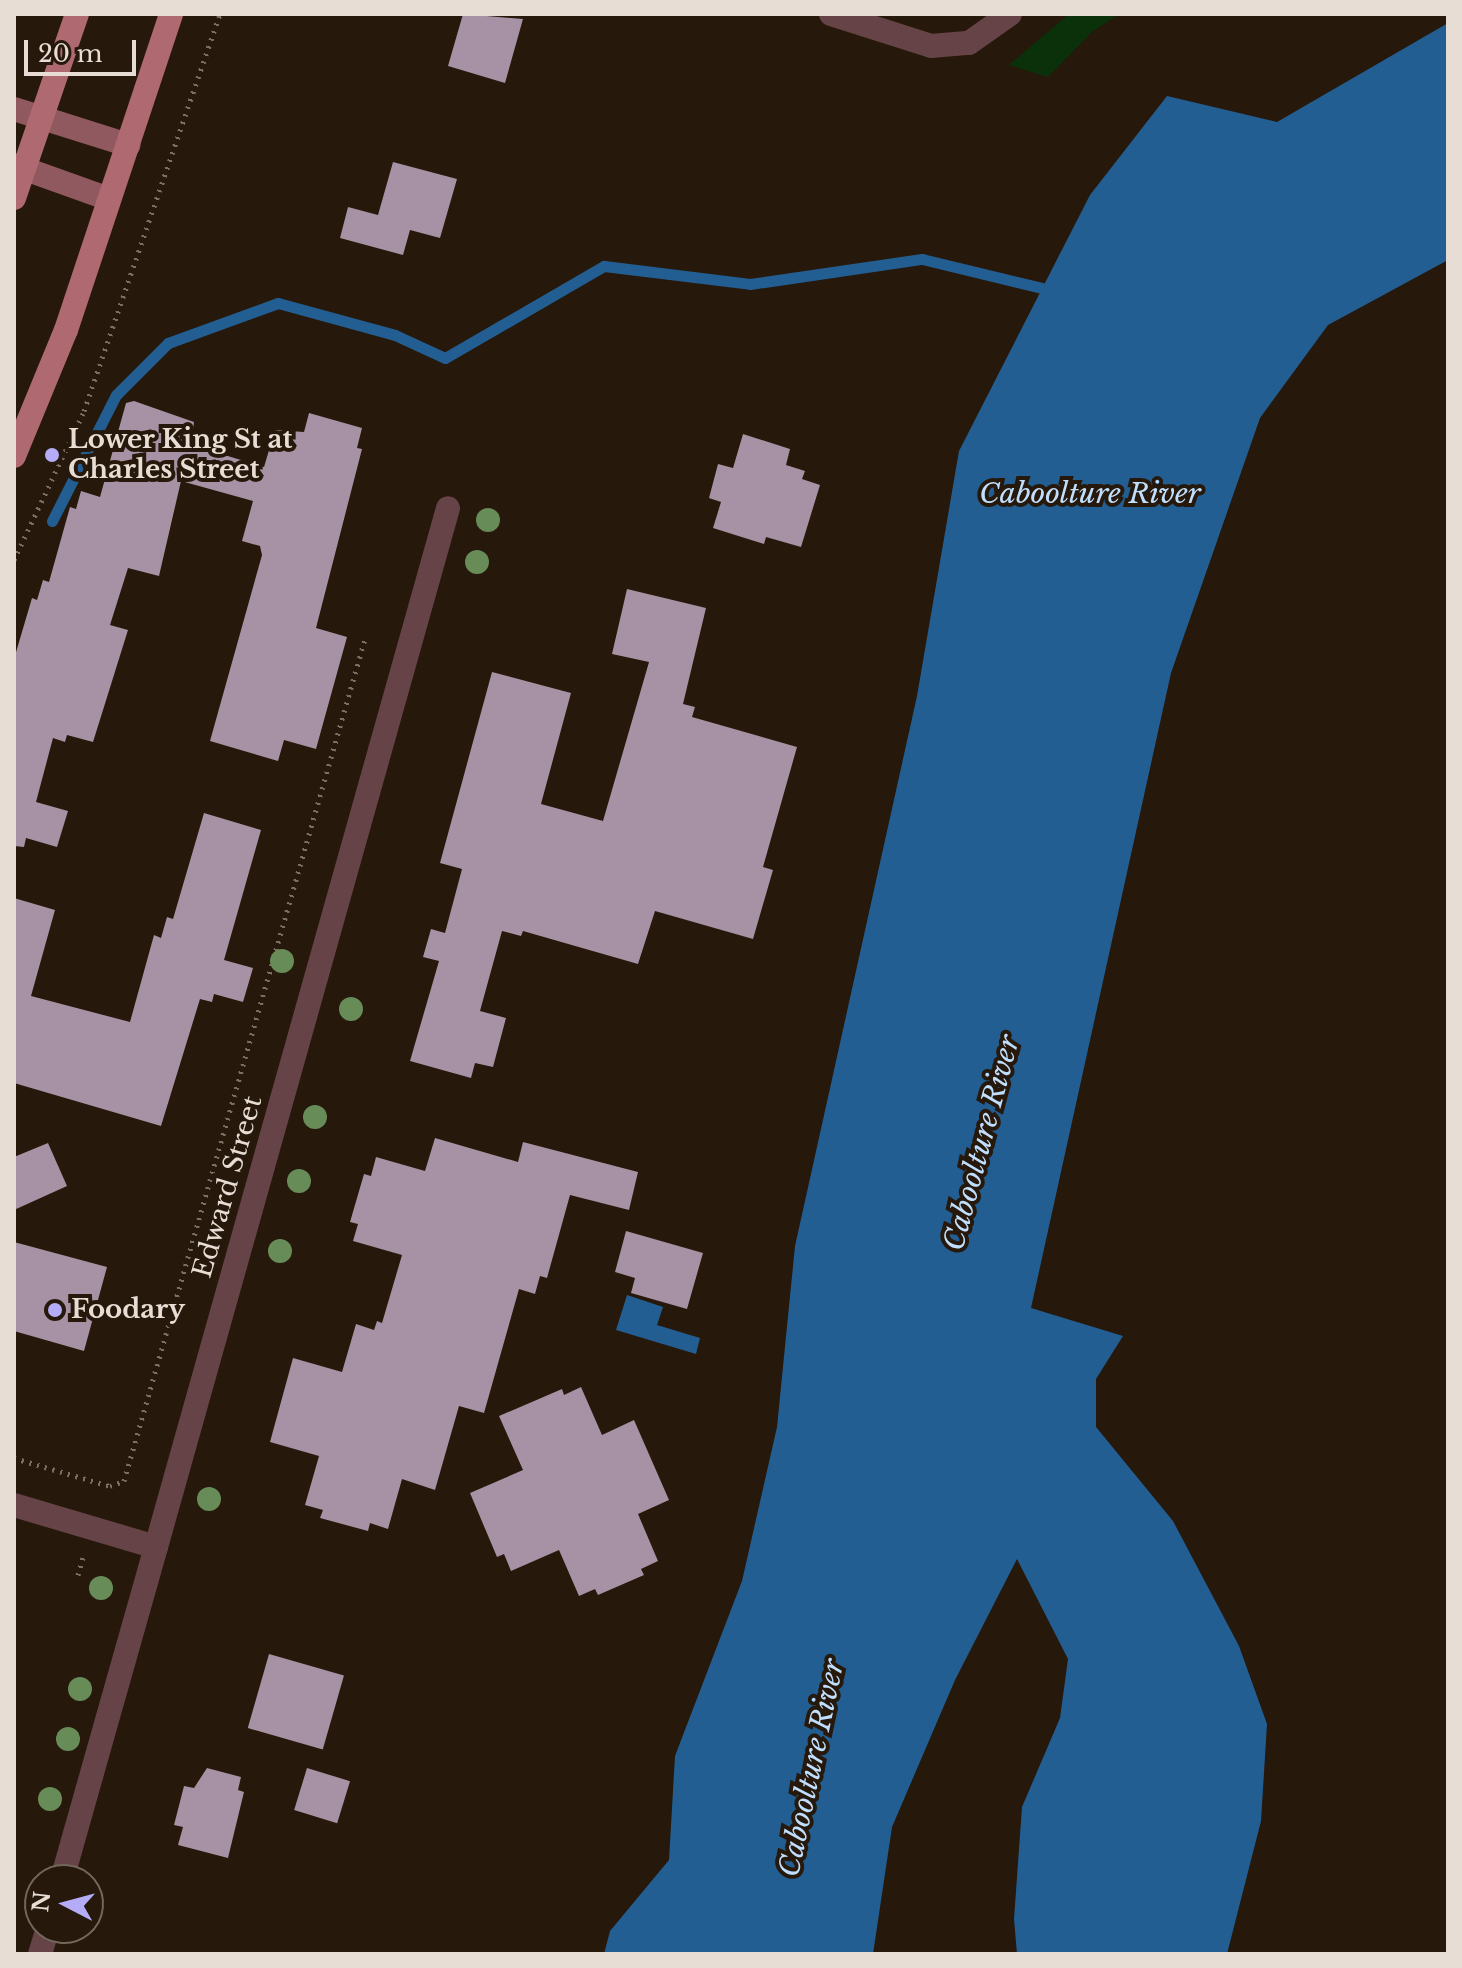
<!DOCTYPE html>
<style>
body{margin:0}
#map{position:relative;width:1462px;height:1968px;overflow:hidden;background:#26180a;font-family:"Libre Baskerville",serif}
div>[style]{position:absolute}
[style*='--x']{left:calc(var(--x)*1px);top:calc(var(--y)*1px);width:calc(var(--w)*1px);rotate:calc(var(--a)*1deg)}
.green>*{inset:0;background:#0b310a}
.water>*{inset:0;background:#235e93}
.stream>*{height:11px;margin:-5.5px;padding:0 5.5px;transform-origin:5.5px;border-radius:5.5px;background:#235e93}
.building>*{inset:0;background:#a692a4;transform-origin:0 0}
.path>*{height:5px;margin-top:-2.5px;transform-origin:0;background:repeating-linear-gradient(90deg,#7b6e62 0 2px,transparent 0 8px)}
.minor>*{height:24px;margin:-12px;padding:0 12px;transform-origin:12px;border-radius:12px;background:#664347}
.tertiary>*{height:24px;margin:-12px;padding:0 12px;transform-origin:12px;border-radius:12px;background:#664347}
.secondary>*{height:24px;margin:-12px;padding:0 12px;transform-origin:12px;border-radius:12px;background:#8f595f}
.primary>*{height:24px;margin:-12px;padding:0 12px;transform-origin:12px;border-radius:12px;background:#af6971}
.trees>*{width:24px;height:24px;margin:-12px;border-radius:50%;background:#678c58}
.dots>*{width:22px;height:22px;translate:-50% -50%;box-sizing:border-box;border:4px solid #26180a;border-radius:50%}
span{translate:-50% -50%;white-space:nowrap;text-align:center;line-height:1.15;-webkit-text-stroke:8px #26180a;paint-order:stroke}
.poi-label{font-size:26px;color:#e7ddd4;font-weight:700}
.left{translate:0 -50%;text-align:left}
.street-label{font-size:26px;color:#e7ddd4}
.water-label{font-size:28px;color:#c0dffe;font-style:italic}
.frame{position:absolute;inset:0;border:16px solid #e7ddd4;pointer-events:none}
.north{position:absolute;left:24px;top:1864px;width:80px;height:80px;box-sizing:border-box;background:#26180a;border:2px solid #73675b;border-radius:50%;rotate:276deg;font-size:22px;font-weight:700;line-height:32px;text-align:center;color:#e7ddd4}
.north::after{content:'';display:block;margin:auto;width:28px;height:36px;background:#b5acf8;clip-path:polygon(50% 0,100% 100%,50% 72%,0 100%)}
.scale{position:absolute;left:24px;top:40px;width:112px;height:36px;box-sizing:border-box;border:4px solid #e7ddd4;border-top:0;padding-left:10px;font-size:24px;line-height:28px;white-space:nowrap;color:#e7ddd4;-webkit-text-stroke:6px #26180a;paint-order:stroke}
</style>
<div id="map">
<div class="green">
<div style="clip-path:polygon(1069px 14px,1119px 14px,1092px 32px,1048px 77px,1009px 65px)"></div>
</div>
<div class="water">
<div style="clip-path:polygon(1448px 23px,1448px 260px,1328px 325px,1260px 418px,1171px 673px,1031px 1308px,1123px 1336px,1096px 1379px,1096px 1427px,1173px 1521px,1239px 1646px,1267px 1724px,1261px 1821px,1227px 1954px,1017px 1954px,1014px 1919px,1022px 1807px,1060px 1718px,1068px 1659px,1017px 1559px,955px 1680px,892px 1827px,873px 1954px,604px 1954px,610px 1931px,669px 1860px,675px 1756px,742px 1581px,777px 1427px,795px 1246px,917px 696px,959px 451px,1090px 195px,1167px 96px,1277px 122px)"></div>
<div style="clip-path:polygon(627px 1295px,663px 1307px,657px 1325px,700px 1338px,696px 1354px,616px 1330px)"></div>
</div>
<div class="stream">
<div style="--x:52;--y:521;--w:141;--a:-63.1"></div>
<div style="--x:116;--y:395;--w:74;--a:-45"></div>
<div style="--x:168;--y:343;--w:117;--a:-20"></div>
<div style="--x:278;--y:303;--w:121;--a:15.3"></div>
<div style="--x:395;--y:335;--w:55;--a:24.7"></div>
<div style="--x:445;--y:358;--w:184;--a:-30.1"></div>
<div style="--x:604;--y:266;--w:147;--a:7"></div>
<div style="--x:750;--y:284;--w:174;--a:-8.3"></div>
<div style="--x:922;--y:259;--w:123;--a:13.6"></div>
</div>
<div class="building">
<div style="clip-path:polygon(463px 14px,523px 19px,505px 83px,448px 66px)"></div>
<div style="clip-path:polygon(393px 162px,457px 179px,440px 238px,410px 230px,403px 255px,340px 238px,348px 207px,378px 215px)"></div>
<div style="clip-path:polygon(134px 401px,194px 422px,191px 445px,264px 467px,275px 430px,304px 432px,309px 413px,362px 428px,357px 448px,362px 449px,316px 628px,347px 637px,316px 749px,284px 740px,278px 761px,210px 741px,262px 555px,260px 546px,242px 541px,253px 501px,181px 481px,159px 576px,128px 568px,110px 625px,128px 630px,93px 742px,67px 735px,65px 742px,53px 738px,36px 802px,68px 811px,57px 847px,26px 838px,24px 847px,14px 846px,14px 659px,32px 598px,37px 600px,43px 580px,49px 582px,70px 507px,76px 509px,81px 491px,100px 497px,126px 403px)"></div>
<div style="clip-path:polygon(743px 434px,790px 449px,786px 465px,805px 471px,802px 479px,820px 485px,801px 547px,766px 537px,764px 544px,713px 528px,721px 502px,709px 498px,718px 464px,733px 468px)"></div>
<div style="clip-path:polygon(627px 589px,706px 608px,683px 704px,695px 707px,692px 717px,797px 747px,763px 867px,773px 870px,753px 939px,655px 911px,638px 964px,523px 931px,521px 936px,502px 931px,480px 1011px,506px 1018px,493px 1067px,475px 1063px,471px 1078px,410px 1061px,439px 961px,423px 957px,431px 929px,445px 933px,462px 869px,440px 863px,492px 672px,571px 693px,541px 804px,603px 821px,649px 662px,612px 654px)"></div>
<div style="clip-path:polygon(204px 813px,261px 830px,224px 960px,253px 968px,243px 1002px,214px 994px,212px 1002px,200px 999px,161px 1126px,14px 1083px,14px 898px,55px 910px,31px 996px,130px 1022px,154px 935px,161px 938px,167px 917px,173px 919px)"></div>
<div style="clip-path:polygon(435px 1138px,518px 1162px,523px 1142px,638px 1172px,629px 1210px,570px 1195px,547px 1278px,540px 1276px,535px 1294px,519px 1289px,484px 1413px,459px 1406px,435px 1490px,402px 1479px,388px 1529px,370px 1523px,368px 1531px,320px 1518px,323px 1510px,305px 1505px,319px 1456px,270px 1442px,293px 1358px,342px 1372px,356px 1324px,374px 1330px,377px 1321px,382px 1323px,402px 1255px,353px 1241px,358px 1224px,350px 1222px,364px 1174px,371px 1176px,376px 1157px,425px 1171px)"></div>
<div style="clip-path:polygon(48px 1143px,67px 1186px,14px 1210px,14px 1157px)"></div>
<div style="clip-path:polygon(626px 1231px,703px 1253px,687px 1309px,631px 1293px,635px 1278px,615px 1272px)"></div>
<div style="clip-path:polygon(14px 1242px,107px 1267px,84px 1351px,14px 1331px)"></div>
<div style="clip-path:polygon(581px 1387px,602px 1435px,634px 1420px,669px 1500px,638px 1514px,658px 1561px,641px 1569px,644px 1575px,598px 1595px,595px 1589px,579px 1596px,559px 1550px,511px 1571px,504px 1554px,497px 1557px,470px 1493px,523px 1470px,499px 1416px,562px 1389px,564px 1395px)"></div>
<div style="left:269px;top:1654px;width:78px;height:77px;rotate:16deg"></div>
<div style="clip-path:polygon(207px 1768px,241px 1777px,238px 1790px,244px 1792px,228px 1858px,178px 1845px,183px 1827px,174px 1825px,184px 1786px,194px 1788px)"></div>
<div style="left:307px;top:1768px;width:45px;height:44px;rotate:17deg"></div>
</div>
<div class="path">
<div style="--x:14;--y:560;--w:165;--a:-64.8"></div>
<div style="--x:84;--y:411;--w:420;--a:-71.1"></div>
<div style="--x:14;--y:1458;--w:100;--a:16.3"></div>
<div style="--x:110;--y:1486;--w:15;--a:-20"></div>
<div style="--x:124;--y:1481;--w:876;--a:-74.03"></div>
<div style="--x:78;--y:1575;--w:19;--a:-74"></div>
</div>
<div class="minor">
<div style="--x:831;--y:14;--w:105;--a:17.7"></div>
<div style="--x:931;--y:46;--w:38;--a:-5"></div>
<div style="--x:969;--y:43;--w:50;--a:-35.3"></div>
<div style="--x:156;--y:1547;--w:1079;--a:-74.3"></div>
</div>
<div class="tertiary">
<div style="--x:14;--y:1505;--w:148;--a:16.5"></div>
<div style="--x:156;--y:1547;--w:346;--a:105.8"></div>
<div style="--x:40;--y:1954;--w:27;--a:-73"></div>
</div>
<div class="secondary">
<div style="--x:14;--y:109;--w:120;--a:17.5"></div>
<div style="--x:14;--y:165;--w:101;--a:19.7"></div>
</div>
<div class="primary">
<div style="--x:14;--y:198;--w:194;--a:-71.1"></div>
<div style="--x:14;--y:456;--w:136;--a:-67.6"></div>
<div style="--x:66;--y:330;--w:333;--a:-71.6"></div>
</div>
<div class="trees">
<div style="left:488px;top:520px"></div>
<div style="left:477px;top:562px"></div>
<div style="left:282px;top:961px"></div>
<div style="left:351px;top:1009px"></div>
<div style="left:315px;top:1117px"></div>
<div style="left:299px;top:1181px"></div>
<div style="left:280px;top:1251px"></div>
<div style="left:209px;top:1499px"></div>
<div style="left:101px;top:1588px"></div>
<div style="left:80px;top:1689px"></div>
<div style="left:68px;top:1739px"></div>
<div style="left:50px;top:1799px"></div>
</div>
<div class="dots">
<div style="left:52px;top:455px;background:#b5acf8"></div>
<div style="left:55px;top:1310px;background:#b5acf8"></div>
</div>
<div class="poi-label">
<span class="left" style="left:68px;top:455px">Lower King St at<br>Charles Street</span>
<span class="left" style="left:71px;top:1310px">Foodary</span>
</div>
<div class="street-label">
<span style="left:228px;top:1187px;rotate:-74deg">Edward Street</span>
</div>
<div class="water-label">
<span style="left:1090px;top:494px">Caboolture River</span>
<span style="left:982px;top:1143px;rotate:-75deg">Caboolture River</span>
<span style="left:812px;top:1768px;rotate:-78deg">Caboolture River</span>
</div>
<div class="frame"></div>
<div class="north">N</div>
<div class="scale">20 m</div>
</div>
